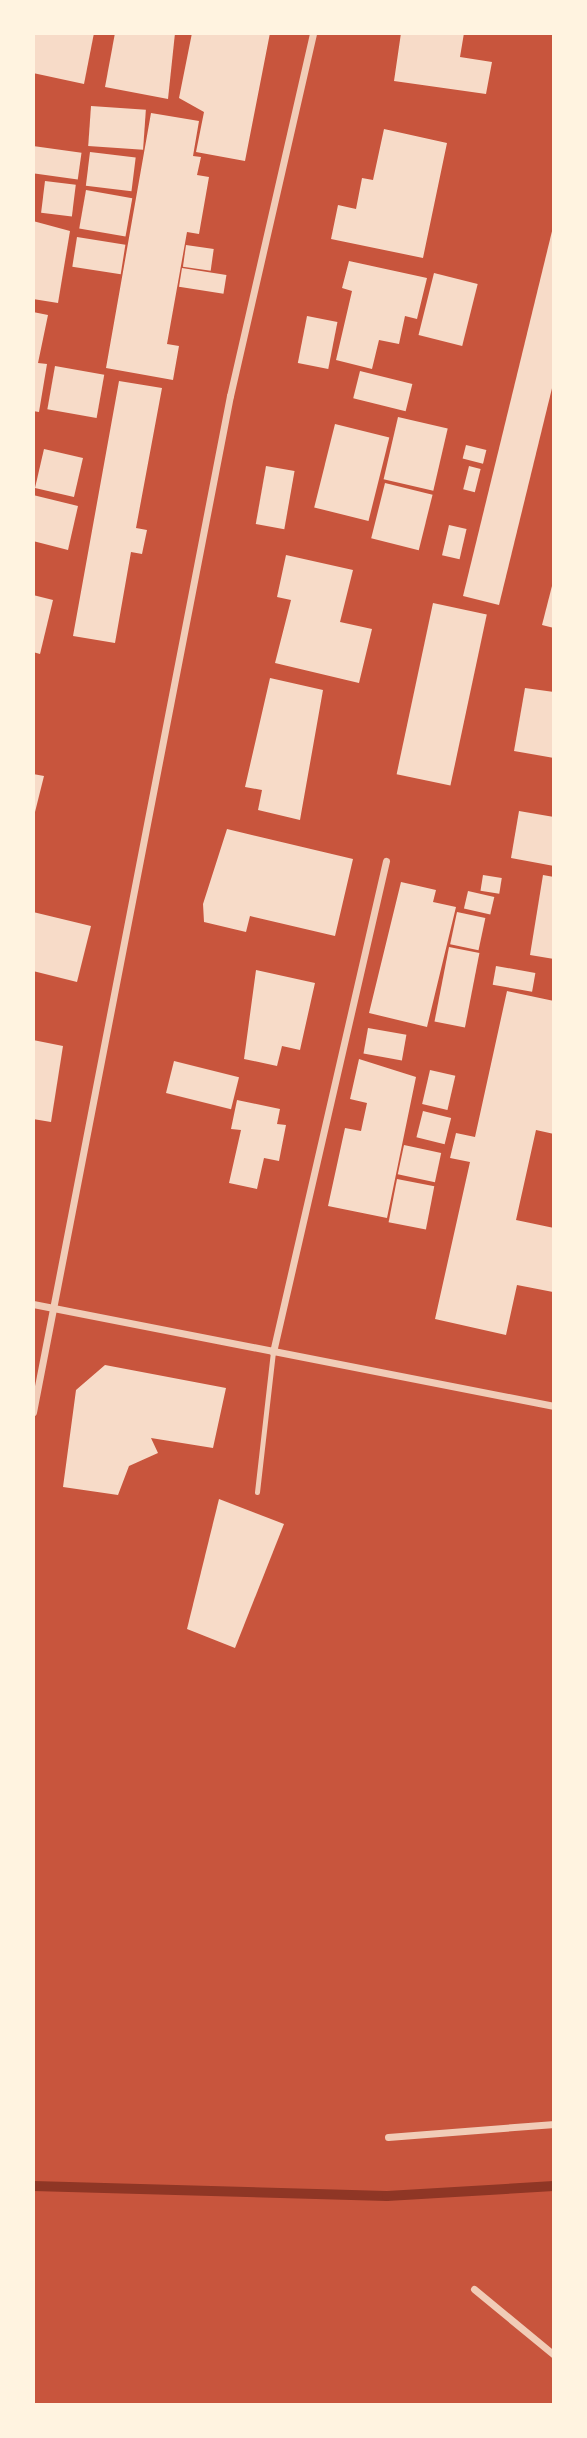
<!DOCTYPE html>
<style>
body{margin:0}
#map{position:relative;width:587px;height:2438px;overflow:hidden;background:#c8553d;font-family:Quicksand,sans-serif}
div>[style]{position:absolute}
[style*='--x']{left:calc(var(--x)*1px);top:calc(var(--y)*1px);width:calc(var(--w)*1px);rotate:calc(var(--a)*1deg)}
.stream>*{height:10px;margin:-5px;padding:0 5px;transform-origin:5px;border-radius:5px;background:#8f3625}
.building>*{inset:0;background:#f7dbc8;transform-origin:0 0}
.service>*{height:5px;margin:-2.5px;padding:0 2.5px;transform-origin:2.5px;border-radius:2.5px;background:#f1ccb7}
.minor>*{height:7px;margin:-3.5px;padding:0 3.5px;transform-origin:3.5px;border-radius:3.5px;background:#f1ccb7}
span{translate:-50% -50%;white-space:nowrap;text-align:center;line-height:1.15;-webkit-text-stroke:5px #fff3e0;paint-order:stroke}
.frame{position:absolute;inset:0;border:35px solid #fff3e0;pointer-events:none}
</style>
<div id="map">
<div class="stream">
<div style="--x:33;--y:2186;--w:354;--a:1.6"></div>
<div style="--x:387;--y:2196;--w:167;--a:-3.4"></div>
</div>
<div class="building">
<div style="clip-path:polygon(33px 33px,94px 33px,84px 84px,33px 73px)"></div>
<div style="clip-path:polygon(115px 33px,175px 33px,168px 99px,105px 87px)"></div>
<div style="clip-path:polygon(192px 33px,270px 33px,245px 161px,196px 152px,204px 112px,179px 98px)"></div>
<div style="clip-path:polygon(401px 33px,464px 33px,460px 57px,492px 62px,486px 94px,394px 81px)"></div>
<div style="left:91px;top:106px;width:55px;height:40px;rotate:4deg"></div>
<div style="clip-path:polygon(151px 113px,199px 121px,193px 156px,201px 157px,197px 175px,209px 177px,199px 234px,187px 232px,167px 344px,179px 346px,173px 380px,106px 368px)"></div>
<div style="clip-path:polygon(384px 129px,447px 143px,423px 258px,331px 239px,338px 205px,356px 209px,362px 178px,373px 180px)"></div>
<div style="left:33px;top:146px;width:49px;height:27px;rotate:8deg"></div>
<div style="left:90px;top:152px;width:46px;height:34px;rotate:7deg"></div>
<div style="left:45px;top:181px;width:31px;height:32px;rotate:7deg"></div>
<div style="left:86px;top:190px;width:47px;height:39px;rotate:10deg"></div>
<div style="clip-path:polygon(33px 221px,70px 231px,58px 303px,33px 299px)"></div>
<div style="clip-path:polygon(554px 223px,554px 380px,499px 605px,463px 596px)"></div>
<div style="left:77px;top:237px;width:49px;height:30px;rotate:9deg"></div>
<div style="left:186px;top:245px;width:28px;height:22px;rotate:8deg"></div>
<div style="clip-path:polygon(349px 261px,427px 278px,417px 319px,405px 316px,399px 344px,379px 340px,372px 369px,336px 360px,352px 291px,342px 288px)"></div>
<div style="left:182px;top:268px;width:45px;height:19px;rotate:9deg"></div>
<div style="left:434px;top:273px;width:45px;height:64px;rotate:14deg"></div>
<div style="clip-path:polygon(33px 312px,48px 315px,38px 363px,47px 364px,39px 412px,33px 411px)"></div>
<div style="left:307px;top:316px;width:31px;height:48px;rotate:11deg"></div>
<div style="left:55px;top:366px;width:50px;height:44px;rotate:10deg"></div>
<div style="left:360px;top:371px;width:54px;height:28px;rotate:14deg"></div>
<div style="clip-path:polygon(119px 381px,162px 388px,136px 528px,147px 530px,142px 554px,131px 552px,115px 643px,73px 636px)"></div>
<div style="left:398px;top:417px;width:51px;height:64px;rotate:13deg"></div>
<div style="left:335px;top:424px;width:56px;height:86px;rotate:14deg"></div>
<div style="left:466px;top:445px;width:21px;height:14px;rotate:14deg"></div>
<div style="left:44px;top:449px;width:40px;height:40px;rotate:13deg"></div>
<div style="left:266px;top:466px;width:29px;height:59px;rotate:10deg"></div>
<div style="left:469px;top:466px;width:12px;height:24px;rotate:14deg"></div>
<div style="left:385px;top:483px;width:49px;height:57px;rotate:14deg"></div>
<div style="clip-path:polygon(33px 495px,78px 506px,68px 550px,33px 541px)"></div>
<div style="left:449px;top:525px;width:18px;height:31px;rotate:13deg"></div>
<div style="clip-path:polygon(286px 555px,353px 570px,340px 622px,372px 629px,359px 683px,275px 663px,291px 600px,277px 597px)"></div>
<div style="clip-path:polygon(553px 582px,554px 583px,554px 628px,542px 625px)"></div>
<div style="clip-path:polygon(33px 595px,53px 600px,40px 654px,33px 652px)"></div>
<div style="left:433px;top:603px;width:55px;height:175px;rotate:12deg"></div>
<div style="clip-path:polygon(270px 678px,323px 690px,300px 820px,258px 810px,262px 790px,245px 787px)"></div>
<div style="clip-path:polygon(525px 688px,554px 692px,554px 758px,514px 751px)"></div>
<div style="clip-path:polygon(33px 774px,44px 776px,34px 816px,33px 816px)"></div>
<div style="clip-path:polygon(519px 811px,554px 817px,554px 866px,511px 858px)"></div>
<div style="clip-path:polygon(227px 829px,353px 859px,335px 936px,250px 916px,246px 932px,204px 922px,203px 904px)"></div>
<div style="left:483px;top:875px;width:19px;height:16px;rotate:9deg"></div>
<div style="clip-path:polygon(543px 875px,554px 877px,554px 959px,530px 955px)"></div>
<div style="clip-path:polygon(401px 882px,436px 890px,433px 902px,456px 907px,427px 1027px,369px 1013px)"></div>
<div style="left:468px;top:891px;width:27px;height:18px;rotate:13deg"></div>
<div style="clip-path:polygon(33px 912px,91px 926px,77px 982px,33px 971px)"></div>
<div style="left:457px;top:912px;width:29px;height:33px;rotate:12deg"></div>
<div style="left:449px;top:947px;width:31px;height:76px;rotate:11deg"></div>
<div style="left:496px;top:966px;width:40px;height:19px;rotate:10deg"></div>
<div style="clip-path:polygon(256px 970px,315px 983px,300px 1050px,282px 1046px,277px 1066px,244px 1059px)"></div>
<div style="clip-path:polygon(507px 991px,554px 1001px,554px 1134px,536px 1130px,516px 1220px,554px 1228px,554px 1287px,553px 1292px,517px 1285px,506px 1335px,435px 1319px,470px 1162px,450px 1158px,456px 1133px,475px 1137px)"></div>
<div style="left:368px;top:1028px;width:39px;height:26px;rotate:10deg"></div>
<div style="clip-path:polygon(33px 1040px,63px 1046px,51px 1122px,33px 1119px)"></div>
<div style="clip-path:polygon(359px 1059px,416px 1077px,387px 1218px,328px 1206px,345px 1128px,361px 1131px,367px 1103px,350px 1099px)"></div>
<div style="left:174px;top:1061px;width:67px;height:33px;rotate:14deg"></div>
<div style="left:430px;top:1070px;width:26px;height:35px;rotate:13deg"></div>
<div style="clip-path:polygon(237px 1100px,280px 1109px,277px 1124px,286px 1125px,279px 1161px,264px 1158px,257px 1189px,229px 1183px,241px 1130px,231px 1129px)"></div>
<div style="left:423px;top:1111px;width:29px;height:27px;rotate:14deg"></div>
<div style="left:404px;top:1145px;width:38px;height:30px;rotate:12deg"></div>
<div style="left:397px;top:1179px;width:38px;height:44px;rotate:11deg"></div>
<div style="clip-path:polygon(105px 1365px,226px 1388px,213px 1448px,151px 1438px,158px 1453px,129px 1466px,118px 1495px,63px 1487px,76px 1390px)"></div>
<div style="clip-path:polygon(219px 1499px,284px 1524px,235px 1648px,187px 1629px)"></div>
</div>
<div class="service">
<div style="--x:257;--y:1492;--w:141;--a:-83.5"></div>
</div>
<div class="minor">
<div style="--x:33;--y:1304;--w:531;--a:11.08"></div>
<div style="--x:273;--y:1352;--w:504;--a:-77.04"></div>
<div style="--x:33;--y:1412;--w:1035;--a:-79.03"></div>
<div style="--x:230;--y:396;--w:372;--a:-77.1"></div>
<div style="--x:388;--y:2137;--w:167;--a:-4.5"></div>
<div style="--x:474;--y:2289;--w:104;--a:39.5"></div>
</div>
<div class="frame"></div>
</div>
